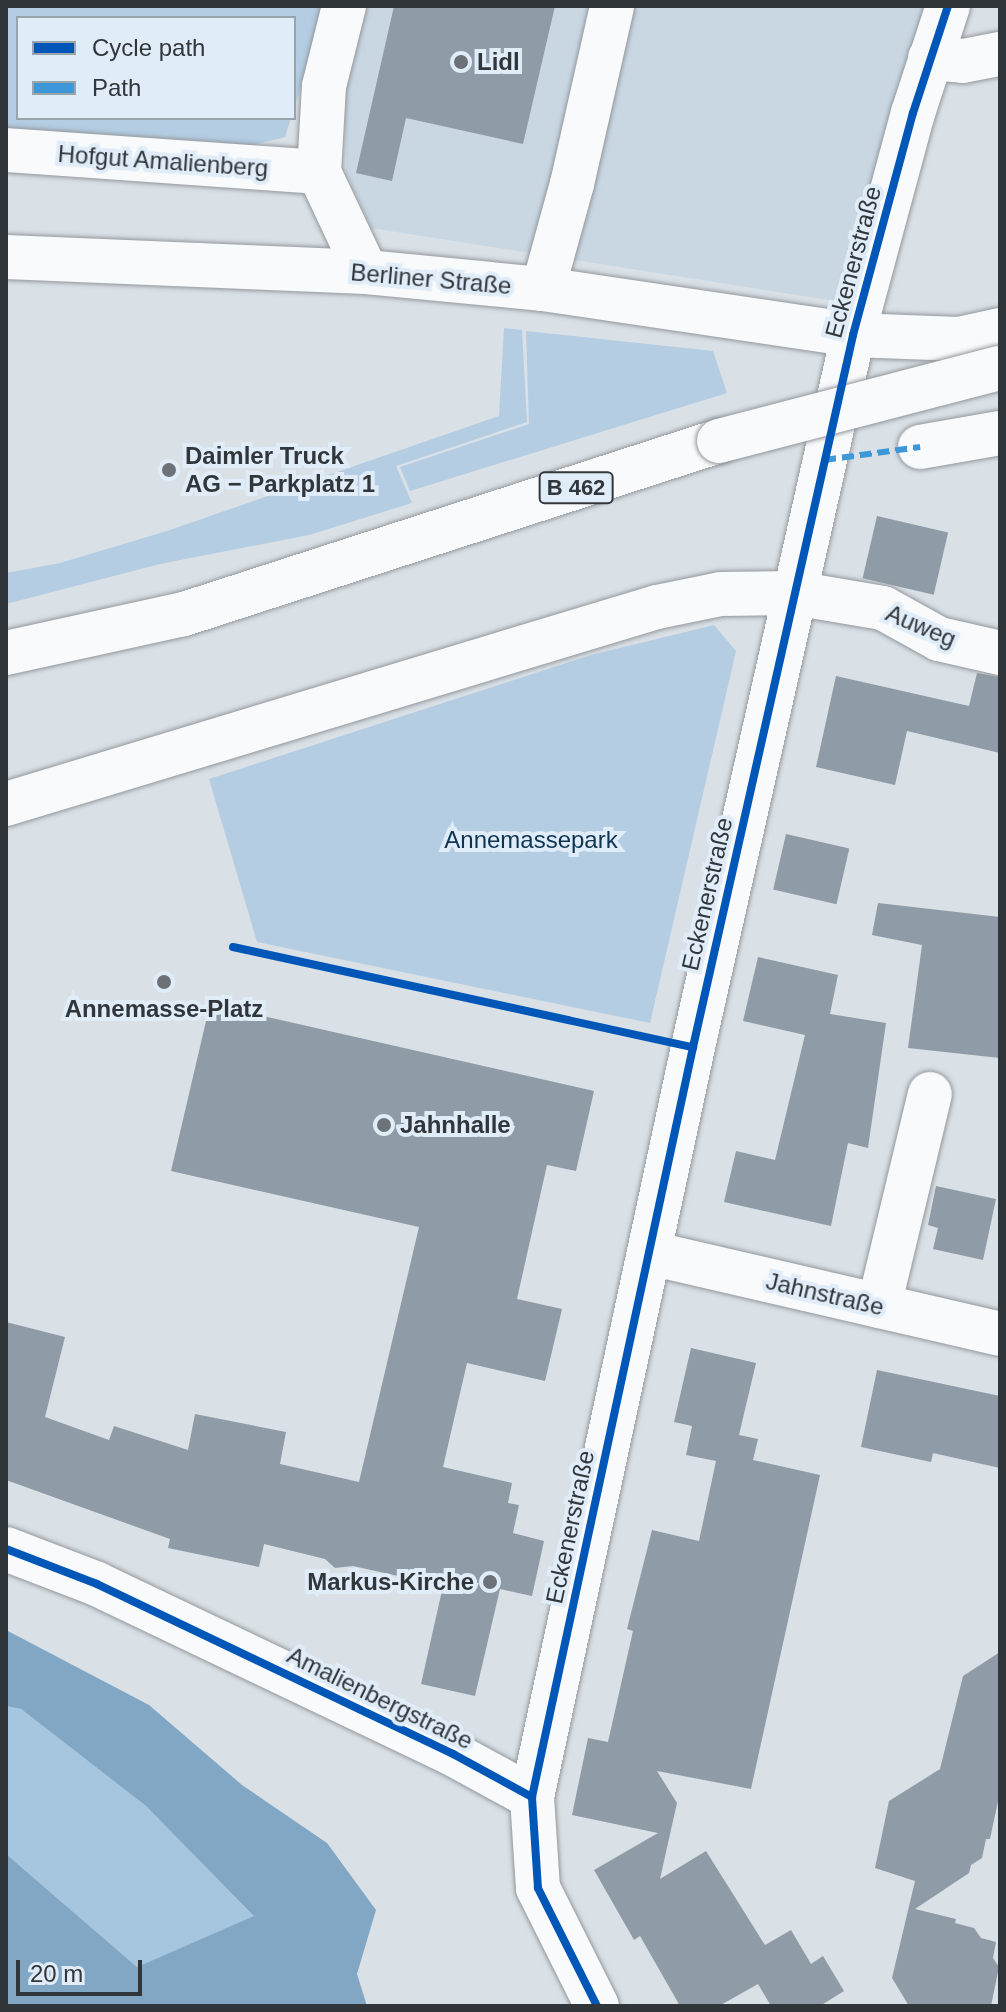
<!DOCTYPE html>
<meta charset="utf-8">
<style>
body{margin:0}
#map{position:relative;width:1006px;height:2012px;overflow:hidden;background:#d9e0e6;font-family:Arial,sans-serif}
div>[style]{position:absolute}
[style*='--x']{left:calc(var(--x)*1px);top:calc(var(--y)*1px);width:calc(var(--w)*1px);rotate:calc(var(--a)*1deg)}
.built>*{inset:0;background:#c9d7e3}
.green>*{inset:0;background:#b4cde2}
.forest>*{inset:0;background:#a6c5df}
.water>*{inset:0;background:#81a7c5}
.building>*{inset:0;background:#8f9ba6;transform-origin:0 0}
.roads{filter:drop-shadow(0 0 2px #93989c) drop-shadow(0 0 2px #93989c)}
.minor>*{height:44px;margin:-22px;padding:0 22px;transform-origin:22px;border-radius:22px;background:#f9fafb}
.major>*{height:44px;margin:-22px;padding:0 22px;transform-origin:22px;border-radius:22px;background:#f9fafb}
.bridges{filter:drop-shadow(0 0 2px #93989c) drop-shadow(0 0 2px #93989c)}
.major-bridge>*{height:44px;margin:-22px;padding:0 22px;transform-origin:22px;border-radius:22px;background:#f9fafb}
.quiet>*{height:6px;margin-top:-3px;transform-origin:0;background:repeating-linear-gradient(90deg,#3d98d9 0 12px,transparent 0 18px)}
.cycleway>*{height:8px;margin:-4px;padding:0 4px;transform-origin:4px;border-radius:4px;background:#0057b8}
.dots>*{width:22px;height:22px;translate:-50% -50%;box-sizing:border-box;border:4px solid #e0edf9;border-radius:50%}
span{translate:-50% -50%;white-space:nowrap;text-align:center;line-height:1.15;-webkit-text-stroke:8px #e0edf9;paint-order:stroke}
.shield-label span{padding:2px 6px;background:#e0edf9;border:2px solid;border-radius:6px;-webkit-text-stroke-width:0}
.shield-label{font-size:22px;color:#31363b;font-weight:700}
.poi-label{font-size:24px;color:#31363b;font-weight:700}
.left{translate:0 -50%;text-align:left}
.right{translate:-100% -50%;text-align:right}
.street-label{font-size:24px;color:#31363b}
.park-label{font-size:24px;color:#0d3552}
.frame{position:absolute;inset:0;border:8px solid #31363b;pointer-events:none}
.legend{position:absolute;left:16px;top:16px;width:280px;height:104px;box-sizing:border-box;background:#e0edf9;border:2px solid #9aa4ad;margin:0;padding:10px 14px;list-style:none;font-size:24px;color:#31363b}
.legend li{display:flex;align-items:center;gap:16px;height:40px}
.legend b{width:40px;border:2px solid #9aa4ad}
.scale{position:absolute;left:16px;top:1960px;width:126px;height:36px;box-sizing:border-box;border:4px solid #31363b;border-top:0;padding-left:10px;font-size:24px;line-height:28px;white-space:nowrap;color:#31363b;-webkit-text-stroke:6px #e0edf9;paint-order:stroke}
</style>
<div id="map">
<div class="built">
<div style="clip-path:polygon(364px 6px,925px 6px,848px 303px,371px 228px,346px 171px,345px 72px)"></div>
</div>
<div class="green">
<div style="clip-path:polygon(6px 6px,326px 6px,294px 109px,294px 18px,18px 18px,18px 118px,291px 118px,285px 137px,200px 158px,6px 138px)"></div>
<div style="clip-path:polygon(504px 328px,522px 330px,527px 422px,396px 466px,412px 503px,309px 535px,160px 564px,6px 604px,6px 573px,60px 563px,167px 531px,499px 416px)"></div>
<div style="clip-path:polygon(526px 331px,713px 351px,727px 393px,410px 491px,400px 467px,529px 424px)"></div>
<div style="clip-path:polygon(714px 625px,736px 651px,650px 1023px,257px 942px,209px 779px,591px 655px)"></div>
</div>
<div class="forest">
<div style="clip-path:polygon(6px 1706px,21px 1709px,146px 1806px,255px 1916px,137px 1967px,6px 1854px)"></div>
</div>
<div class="water">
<div style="clip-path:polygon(6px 1630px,149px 1705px,242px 1785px,327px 1843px,376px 1910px,357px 1974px,367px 2006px,6px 2006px,6px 1854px,137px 1967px,254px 1916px,146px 1806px,21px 1709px,6px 1706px)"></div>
</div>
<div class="building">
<div style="clip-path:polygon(394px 6px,555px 6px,523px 144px,406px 118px,392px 181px,356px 173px)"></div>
<div style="left:877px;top:516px;width:73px;height:64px;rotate:13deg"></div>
<div style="clip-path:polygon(977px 673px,1000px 677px,1000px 753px,907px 731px,895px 785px,816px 767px,836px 676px,969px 706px)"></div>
<div style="left:786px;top:834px;width:65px;height:57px;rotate:13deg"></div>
<div style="clip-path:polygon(878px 903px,1000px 917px,1000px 1058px,908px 1048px,922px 945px,872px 935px)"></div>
<div style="clip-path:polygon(758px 957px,838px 975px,830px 1014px,886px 1023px,868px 1148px,848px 1143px,831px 1226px,724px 1202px,736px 1151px,775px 1160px,805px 1035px,743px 1021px)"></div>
<div style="clip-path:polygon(210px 1004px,594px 1091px,576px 1171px,547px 1165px,517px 1299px,562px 1309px,545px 1381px,467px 1363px,443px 1467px,512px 1483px,508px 1503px,519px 1505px,513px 1533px,544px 1541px,532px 1596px,500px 1589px,475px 1696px,421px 1684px,443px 1586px,353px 1566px,335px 1568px,325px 1559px,264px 1544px,259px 1567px,168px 1548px,170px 1539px,6px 1480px,6px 1322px,65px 1337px,45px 1417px,109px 1440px,114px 1426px,188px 1450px,195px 1414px,286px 1432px,280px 1464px,359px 1482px,419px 1227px,171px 1171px)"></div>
<div style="clip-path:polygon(936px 1186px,996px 1199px,983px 1260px,933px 1249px,938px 1228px,928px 1225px)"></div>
<div style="clip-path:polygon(691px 1348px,756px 1363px,739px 1435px,758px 1439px,753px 1460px,820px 1475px,751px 1789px,657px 1771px,677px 1803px,660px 1879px,706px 1851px,765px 1945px,791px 1930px,811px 1964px,823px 1956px,844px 1991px,820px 2006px,771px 2006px,758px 1984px,719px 2006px,680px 2006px,640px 1936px,634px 1940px,594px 1870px,658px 1833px,572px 1815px,588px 1738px,608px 1742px,633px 1631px,627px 1629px,652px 1530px,699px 1541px,716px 1461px,686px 1455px,692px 1426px,674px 1422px)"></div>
<div style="clip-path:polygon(877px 1370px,1000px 1396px,1000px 1468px,933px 1453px,931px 1462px,861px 1447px)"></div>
<div style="clip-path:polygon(1000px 1652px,1000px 1792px,990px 1839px,986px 1839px,982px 1858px,971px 1865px,969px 1873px,915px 1909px,956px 1919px,955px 1923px,974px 1928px,981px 1938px,996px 1942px,993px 1958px,999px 1967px,991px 2006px,909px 2006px,892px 1978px,915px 1881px,875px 1868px,889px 1801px,940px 1769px,963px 1676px)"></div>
</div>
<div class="roads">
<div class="minor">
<div style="--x:344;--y:6;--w:82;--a:104"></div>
<div style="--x:324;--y:86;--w:86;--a:93.3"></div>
<div style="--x:319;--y:172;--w:110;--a:64.8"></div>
<div style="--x:930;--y:58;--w:33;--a:5"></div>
<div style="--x:963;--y:61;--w:38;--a:-11"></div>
<div style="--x:6;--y:150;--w:314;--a:4"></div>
<div style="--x:6;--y:257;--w:360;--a:2.4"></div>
<div style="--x:366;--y:272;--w:178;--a:5.5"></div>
<div style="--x:543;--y:289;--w:313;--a:8.4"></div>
<div style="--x:853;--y:335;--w:106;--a:2.2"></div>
<div style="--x:959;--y:339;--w:42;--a:-12.4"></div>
<div style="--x:543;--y:289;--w:109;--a:-74.6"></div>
<div style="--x:572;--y:184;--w:182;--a:-77.3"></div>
<div style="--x:920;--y:447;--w:81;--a:-9.9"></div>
<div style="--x:6;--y:804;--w:680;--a:-16.84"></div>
<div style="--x:657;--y:607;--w:65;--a:-11.5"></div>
<div style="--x:721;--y:594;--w:73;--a:-0.8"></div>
<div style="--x:794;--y:593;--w:90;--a:9.6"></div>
<div style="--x:883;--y:608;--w:64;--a:29"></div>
<div style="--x:939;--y:639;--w:63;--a:12.9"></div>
<div style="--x:650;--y:1253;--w:359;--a:13"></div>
<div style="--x:879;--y:1306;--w:218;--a:-76.5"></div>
<div style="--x:6;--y:1549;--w:97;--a:21"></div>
<div style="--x:97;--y:1584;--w:395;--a:25.5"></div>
<div style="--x:453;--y:1754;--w:90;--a:28.6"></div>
<div style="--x:597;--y:2006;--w:132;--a:-116.6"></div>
<div style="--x:538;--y:1888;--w:91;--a:-93.8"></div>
<div style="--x:532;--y:1797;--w:767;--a:-77.88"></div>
<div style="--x:693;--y:1047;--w:730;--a:-77.33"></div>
<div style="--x:853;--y:335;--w:230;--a:-74.9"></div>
<div style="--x:913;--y:113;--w:113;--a:-71.9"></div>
</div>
<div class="major">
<div style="--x:6;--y:653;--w:182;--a:-12.4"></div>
<div style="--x:184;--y:614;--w:562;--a:-17.92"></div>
</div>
</div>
<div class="bridges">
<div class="major-bridge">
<div style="--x:719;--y:441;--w:290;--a:-14.6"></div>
</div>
</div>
<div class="quiet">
<div style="--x:824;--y:460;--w:97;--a:-7.7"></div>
</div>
<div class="cycleway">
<div style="--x:233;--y:947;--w:471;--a:12.3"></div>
<div style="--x:6;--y:1549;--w:97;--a:21"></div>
<div style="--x:97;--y:1584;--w:395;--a:25.5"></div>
<div style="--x:453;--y:1754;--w:90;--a:28.6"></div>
<div style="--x:597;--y:2006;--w:132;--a:-116.6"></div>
<div style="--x:538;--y:1888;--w:91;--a:-93.8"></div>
<div style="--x:532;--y:1797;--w:767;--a:-77.88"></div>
<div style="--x:693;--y:1047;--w:730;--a:-77.33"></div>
<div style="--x:853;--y:335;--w:230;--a:-74.9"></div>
<div style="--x:913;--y:113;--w:113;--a:-71.9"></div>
</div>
<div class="dots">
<div style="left:461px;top:62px;background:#6c7277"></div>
<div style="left:169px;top:470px;background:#6c7277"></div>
<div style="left:164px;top:982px;background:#6c7277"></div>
<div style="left:384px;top:1125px;background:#6c7277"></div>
<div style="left:490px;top:1582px;background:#6c7277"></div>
</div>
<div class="shield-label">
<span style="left:576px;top:488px">B 462</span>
</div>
<div class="poi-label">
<span class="left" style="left:477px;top:62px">Lidl</span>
<span class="left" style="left:185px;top:470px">Daimler Truck<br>AG − Parkplatz 1</span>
<span style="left:164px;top:1009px">Annemasse-Platz</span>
<span class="left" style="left:400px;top:1125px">Jahnhalle</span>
<span class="right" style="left:474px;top:1582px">Markus-Kirche</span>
</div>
<div class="street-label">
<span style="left:163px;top:161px;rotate:4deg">Hofgut Amalienberg</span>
<span style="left:853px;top:262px;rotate:-75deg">Eckenerstraße</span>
<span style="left:431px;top:279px;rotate:5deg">Berliner Straße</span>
<span style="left:921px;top:626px;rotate:23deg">Auweg</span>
<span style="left:707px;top:894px;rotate:-77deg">Eckenerstraße</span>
<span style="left:825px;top:1294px;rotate:13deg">Jahnstraße</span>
<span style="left:570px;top:1527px;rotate:-78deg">Eckenerstraße</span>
<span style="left:380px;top:1698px;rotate:26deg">Amalienbergstraße</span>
</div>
<div class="park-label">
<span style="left:531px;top:840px">Annemassepark</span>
</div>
<div class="frame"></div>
<ul class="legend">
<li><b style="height:10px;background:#0057b8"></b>Cycle path</li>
<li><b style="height:10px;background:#3d98d9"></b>Path</li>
</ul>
<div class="scale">20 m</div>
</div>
